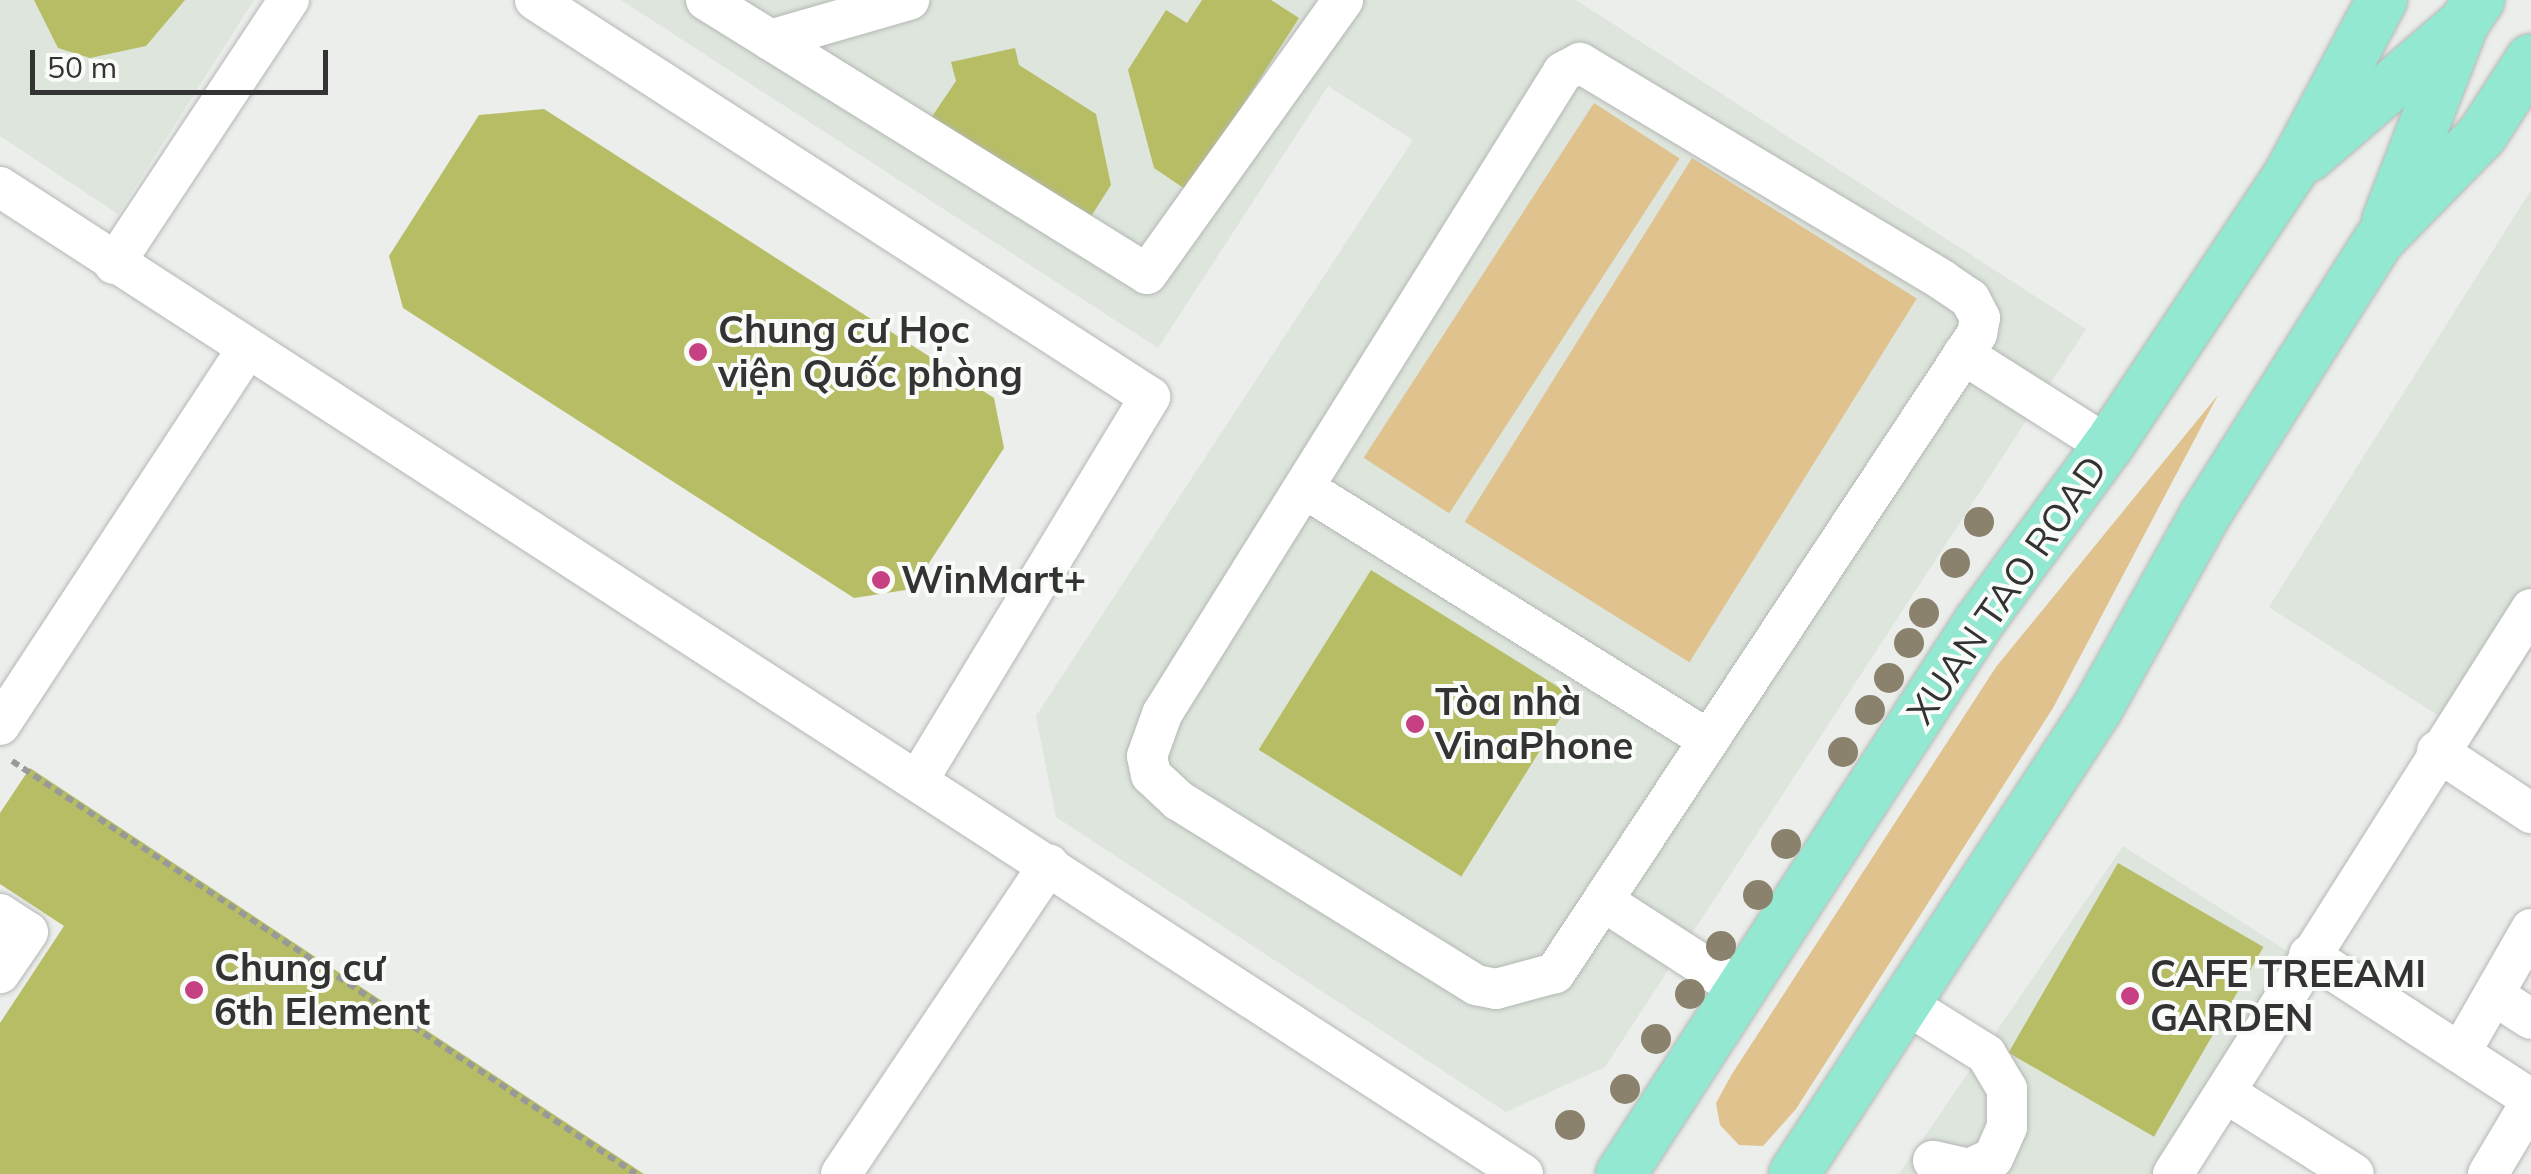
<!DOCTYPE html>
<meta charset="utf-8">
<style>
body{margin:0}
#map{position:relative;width:2531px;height:1174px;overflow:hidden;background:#ebeeeb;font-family:Mulish,sans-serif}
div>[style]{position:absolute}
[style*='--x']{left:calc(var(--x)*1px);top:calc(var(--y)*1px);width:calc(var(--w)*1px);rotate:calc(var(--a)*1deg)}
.built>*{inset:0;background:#dde5dc}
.green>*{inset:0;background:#dfc28d;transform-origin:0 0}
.building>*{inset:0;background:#b7bd65;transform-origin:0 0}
.path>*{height:6px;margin-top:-3px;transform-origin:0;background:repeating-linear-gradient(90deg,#979a97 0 8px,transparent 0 13px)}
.roads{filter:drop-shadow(0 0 2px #b4b7b4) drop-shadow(0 0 2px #b4b7b4)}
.minor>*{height:40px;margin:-20px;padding:0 20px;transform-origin:20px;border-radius:20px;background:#fff}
.major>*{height:50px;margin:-25px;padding:0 25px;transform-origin:25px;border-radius:25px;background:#92e8d1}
.trees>*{width:30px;height:30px;margin:-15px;border-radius:50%;background:#8a826c}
.dots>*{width:28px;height:28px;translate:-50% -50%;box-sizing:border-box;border:5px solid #f9fbf8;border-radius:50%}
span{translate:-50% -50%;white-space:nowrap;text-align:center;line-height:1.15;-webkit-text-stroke:8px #f9fbf8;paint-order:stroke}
.poi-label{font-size:38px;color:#323332;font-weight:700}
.left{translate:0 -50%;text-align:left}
.street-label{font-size:38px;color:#323332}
.scale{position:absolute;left:30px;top:50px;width:298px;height:45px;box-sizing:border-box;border:5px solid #323332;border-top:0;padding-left:12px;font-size:30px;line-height:35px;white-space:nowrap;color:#323332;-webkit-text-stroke:8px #f9fbf8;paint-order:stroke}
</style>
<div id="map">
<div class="built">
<div style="clip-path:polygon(0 0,254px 0,118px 214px,0 136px)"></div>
<div style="clip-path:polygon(621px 0,1576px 0,2086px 329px,1605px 1067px,1506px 1112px,1056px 817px,1036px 716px,1413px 140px,1328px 86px,1158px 348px)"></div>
<div style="clip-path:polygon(2531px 190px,2531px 651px,2475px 739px,2269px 607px)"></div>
<div style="clip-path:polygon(2123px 846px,2323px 974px,2195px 1174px,1899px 1174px)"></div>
</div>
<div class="green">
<div style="left:1594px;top:103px;width:102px;height:423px;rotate:33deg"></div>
<div style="left:1692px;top:158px;width:265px;height:429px;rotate:32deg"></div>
<div style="clip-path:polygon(2218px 395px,2053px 708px,1796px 1109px,1763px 1146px,1739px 1145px,1720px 1125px,1716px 1103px,1732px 1074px,1996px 667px)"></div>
</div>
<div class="building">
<div style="clip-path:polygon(34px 0,185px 0,146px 46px,90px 58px,58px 48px)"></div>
<div style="clip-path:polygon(1202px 0,1271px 0,1299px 18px,1188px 191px,1154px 168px,1128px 70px,1166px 10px,1187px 23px)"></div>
<div style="clip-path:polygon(1015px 48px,1019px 65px,1096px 114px,1111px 185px,1088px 221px,931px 118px,956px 81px,951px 62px)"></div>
<div style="clip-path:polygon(544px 109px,994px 398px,1004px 448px,912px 589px,854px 598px,403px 308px,389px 256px,479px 115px)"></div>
<div style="left:1371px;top:570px;width:239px;height:212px;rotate:32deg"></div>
<div style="clip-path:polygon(30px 768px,314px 956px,644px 1174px,0 1174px,0 1023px,64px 926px,0 884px,0 813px)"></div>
<div style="left:2118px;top:863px;width:168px;height:219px;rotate:30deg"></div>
</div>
<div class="path">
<div style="--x:12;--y:761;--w:748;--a:33.5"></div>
</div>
<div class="roads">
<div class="minor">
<div style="--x:535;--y:0;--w:732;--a:32.84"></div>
<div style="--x:1150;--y:397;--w:446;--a:121.2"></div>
<div style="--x:706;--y:0;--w:519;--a:31.85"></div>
<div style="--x:1147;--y:274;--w:337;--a:-54.4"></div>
<div style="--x:770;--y:40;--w:145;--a:-16.1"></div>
<div style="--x:1580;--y:63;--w:422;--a:30.9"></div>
<div style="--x:1942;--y:280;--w:34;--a:34"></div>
<div style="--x:1970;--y:299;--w:21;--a:62"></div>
<div style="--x:1980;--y:318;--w:16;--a:101"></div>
<div style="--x:1977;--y:334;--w:766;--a:123.44"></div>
<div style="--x:1555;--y:973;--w:61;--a:164.8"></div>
<div style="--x:1496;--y:989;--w:20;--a:-169"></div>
<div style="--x:1476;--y:985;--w:349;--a:-148.2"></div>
<div style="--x:1179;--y:801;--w:38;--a:-137"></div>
<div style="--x:1151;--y:775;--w:19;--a:-102"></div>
<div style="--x:1147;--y:756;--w:45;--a:-70.3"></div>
<div style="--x:1162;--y:714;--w:757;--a:-58.01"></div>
<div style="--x:1563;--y:72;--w:19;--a:-28"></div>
<div style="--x:0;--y:187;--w:1815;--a:32.95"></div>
<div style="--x:114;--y:264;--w:317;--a:-56.5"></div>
<div style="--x:1963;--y:354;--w:172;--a:32.4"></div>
<div style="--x:1304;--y:488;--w:476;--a:31.9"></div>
<div style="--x:0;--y:725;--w:450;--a:-56.7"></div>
<div style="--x:2437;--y:751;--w:113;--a:33.4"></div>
<div style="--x:1603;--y:901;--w:164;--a:32.8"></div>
<div style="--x:0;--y:914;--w:33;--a:33"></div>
<div style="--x:28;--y:932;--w:50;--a:124.3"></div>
<div style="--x:2309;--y:955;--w:265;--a:33"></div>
<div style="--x:2497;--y:997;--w:40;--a:32.9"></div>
<div style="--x:1904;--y:1003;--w:97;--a:31.9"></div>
<div style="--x:1986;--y:1054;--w:41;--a:59"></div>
<div style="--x:2007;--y:1089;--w:38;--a:90"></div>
<div style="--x:2007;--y:1127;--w:34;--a:114"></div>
<div style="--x:1993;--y:1158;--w:26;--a:155"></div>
<div style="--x:1969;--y:1169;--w:37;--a:-167"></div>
<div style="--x:2460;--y:1053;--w:143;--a:-60.2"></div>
<div style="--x:2226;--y:1093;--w:151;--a:32.3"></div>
<div style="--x:841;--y:1174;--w:373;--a:-56.1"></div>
<div style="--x:2173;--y:1174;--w:669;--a:-57.64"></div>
<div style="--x:2488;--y:1174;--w:84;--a:-59.2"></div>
</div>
<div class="major">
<div style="--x:2308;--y:157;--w:199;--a:-40.7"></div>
<div style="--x:2387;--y:221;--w:211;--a:-68.9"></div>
<div style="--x:2463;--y:24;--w:29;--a:-56"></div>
<div style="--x:1621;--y:1174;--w:658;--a:-57.03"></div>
<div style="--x:1979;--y:622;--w:218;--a:-53.8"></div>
<div style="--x:2108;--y:446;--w:328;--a:-56.3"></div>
<div style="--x:2290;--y:173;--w:196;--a:-62"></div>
<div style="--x:1794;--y:1174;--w:555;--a:-56.91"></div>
<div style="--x:2097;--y:709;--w:222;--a:-60.9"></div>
<div style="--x:2205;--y:515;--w:325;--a:-57.7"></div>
<div style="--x:2379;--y:240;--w:147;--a:-45.6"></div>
<div style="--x:2482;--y:135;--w:90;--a:-57.2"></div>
</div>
</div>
<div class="trees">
<div style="left:1979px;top:522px"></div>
<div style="left:1955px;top:563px"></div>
<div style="left:1924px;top:613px"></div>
<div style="left:1909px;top:643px"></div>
<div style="left:1889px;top:678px"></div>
<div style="left:1870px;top:710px"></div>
<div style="left:1843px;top:752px"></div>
<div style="left:1786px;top:844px"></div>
<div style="left:1758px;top:895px"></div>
<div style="left:1721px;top:946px"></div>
<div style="left:1690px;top:994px"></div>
<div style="left:1656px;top:1039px"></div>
<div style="left:1625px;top:1089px"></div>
<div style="left:1570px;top:1125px"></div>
</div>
<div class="dots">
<div style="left:698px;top:352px;background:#c64083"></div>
<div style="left:881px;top:580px;background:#c64083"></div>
<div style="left:1415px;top:724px;background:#c64083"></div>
<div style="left:194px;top:990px;background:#c64083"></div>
<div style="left:2130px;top:996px;background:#c64083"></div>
</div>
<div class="poi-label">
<span class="left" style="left:718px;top:352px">Chung cư Học<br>viện Quốc phòng</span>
<span class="left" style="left:901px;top:580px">WinMart+</span>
<span class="left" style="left:1435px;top:724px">Tòa nhà<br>VinaPhone</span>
<span class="left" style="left:214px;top:990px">Chung cư<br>6th Element</span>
<span class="left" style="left:2150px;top:996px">CAFE TREEAMI<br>GARDEN</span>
</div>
<div class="street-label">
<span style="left:2007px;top:590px;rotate:-55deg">XUAN TAO ROAD</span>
</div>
<div class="scale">50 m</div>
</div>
